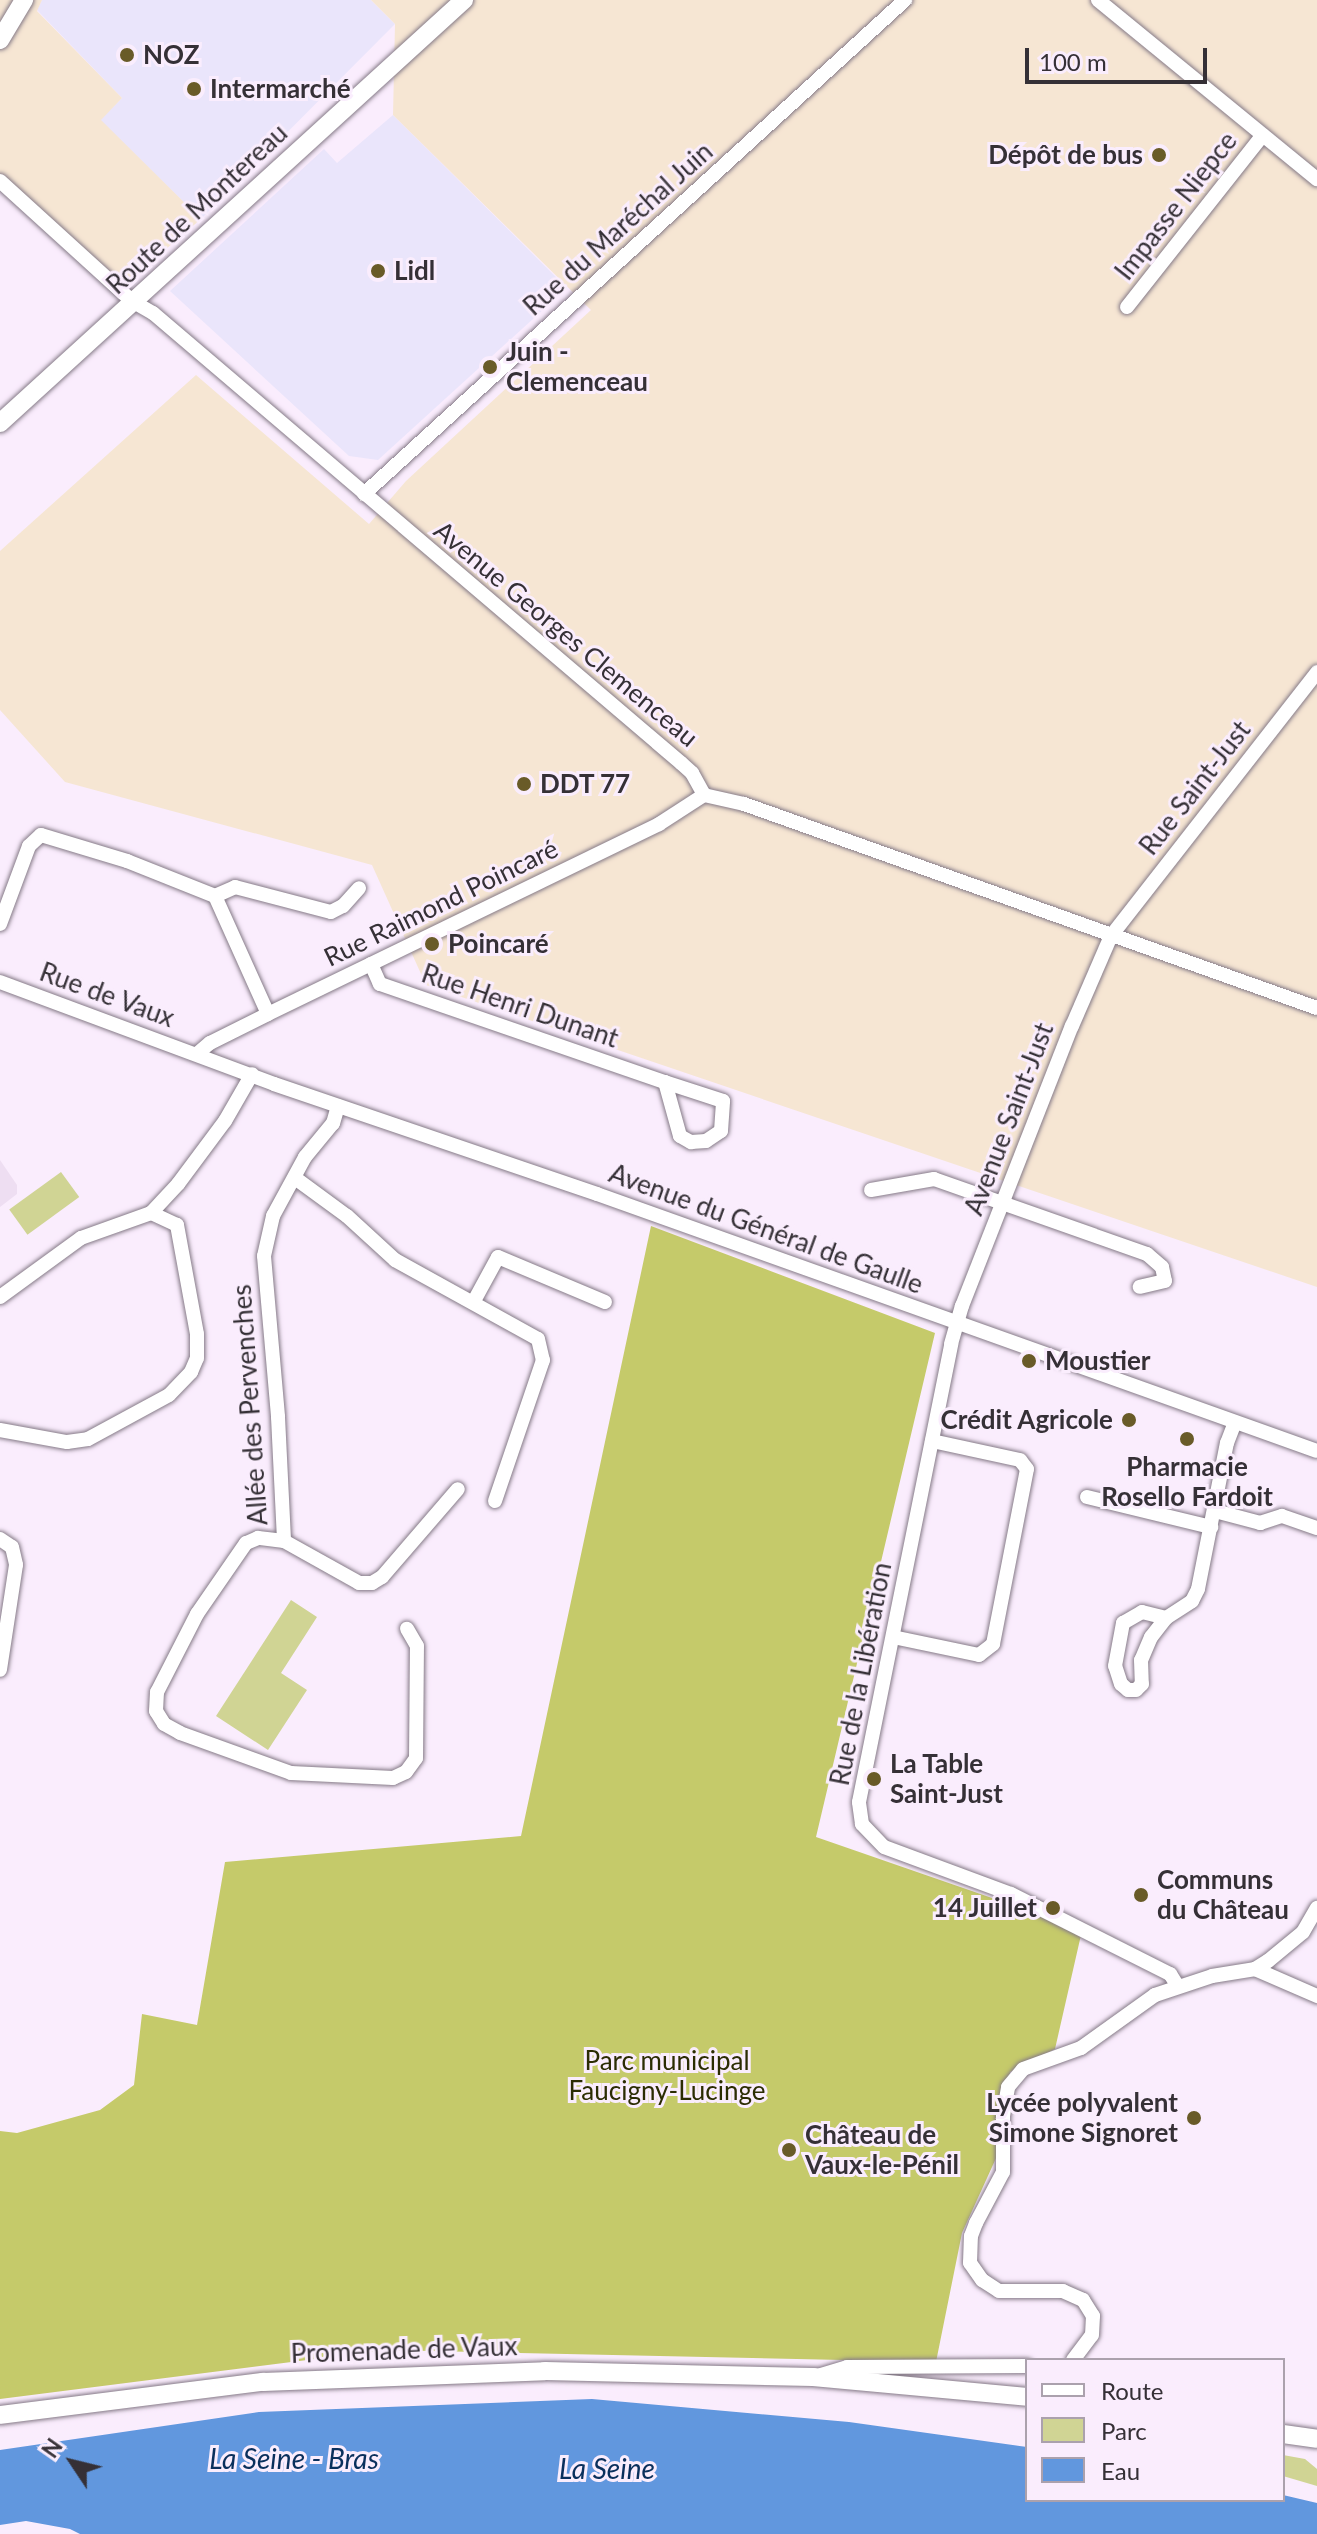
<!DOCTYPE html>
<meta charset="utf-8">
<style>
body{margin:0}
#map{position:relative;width:1317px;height:2534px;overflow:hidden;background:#faedfd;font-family:Lato,sans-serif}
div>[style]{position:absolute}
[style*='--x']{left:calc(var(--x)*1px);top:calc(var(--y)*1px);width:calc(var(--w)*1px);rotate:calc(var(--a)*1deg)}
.commercial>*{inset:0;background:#eae5fb}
.industrial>*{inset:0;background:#f6e6d3}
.built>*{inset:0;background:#eedef2}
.green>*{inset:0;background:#d0d494;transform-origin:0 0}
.forest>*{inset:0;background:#c5ca6a}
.water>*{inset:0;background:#6197de}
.roads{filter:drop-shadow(0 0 2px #857a87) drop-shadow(0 0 2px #857a87)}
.minor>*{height:14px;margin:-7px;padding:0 7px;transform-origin:7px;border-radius:7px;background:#fff}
.major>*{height:18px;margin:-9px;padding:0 9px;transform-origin:9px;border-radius:9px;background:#fff}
.dots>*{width:22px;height:22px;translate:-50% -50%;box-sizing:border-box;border:4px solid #faedfd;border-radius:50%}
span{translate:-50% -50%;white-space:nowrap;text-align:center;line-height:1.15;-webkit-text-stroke:6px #faedfd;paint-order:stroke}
.poi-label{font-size:26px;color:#353036;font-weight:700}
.left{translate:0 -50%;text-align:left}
.right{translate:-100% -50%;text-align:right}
.street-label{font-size:26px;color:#353036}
.park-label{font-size:26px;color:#2b2c02}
.water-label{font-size:28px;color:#0a305d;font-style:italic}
.legend{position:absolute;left:1025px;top:2358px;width:260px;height:144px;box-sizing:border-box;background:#faedfd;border:2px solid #aba1ad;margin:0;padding:10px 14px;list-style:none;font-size:24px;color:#353036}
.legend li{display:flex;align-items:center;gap:16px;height:40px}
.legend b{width:40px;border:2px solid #aba1ad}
.north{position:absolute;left:32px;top:2422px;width:80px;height:80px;-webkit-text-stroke:6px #faedfd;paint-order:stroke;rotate:305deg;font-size:22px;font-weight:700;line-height:32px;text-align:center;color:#353036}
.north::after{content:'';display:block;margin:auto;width:28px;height:36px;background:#353036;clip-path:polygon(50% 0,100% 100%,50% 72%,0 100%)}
.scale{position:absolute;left:1025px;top:48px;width:182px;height:36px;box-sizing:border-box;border:4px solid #353036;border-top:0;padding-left:10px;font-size:24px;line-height:28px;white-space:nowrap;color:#353036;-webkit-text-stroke:6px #faedfd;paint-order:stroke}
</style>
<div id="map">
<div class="commercial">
<div style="clip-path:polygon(42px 0,371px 0,395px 24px,201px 219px,100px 120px,122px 98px,37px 10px)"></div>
<div style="clip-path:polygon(393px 115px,567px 288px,378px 460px,349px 456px,170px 291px,324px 149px,337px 163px)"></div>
</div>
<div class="industrial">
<div style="clip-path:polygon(0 0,42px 0,37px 11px,122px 98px,101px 120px,201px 219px,131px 279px,121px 281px,0 177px)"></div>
<div style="clip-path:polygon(371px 0,1317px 0,1317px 1287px,426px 985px,372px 865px,65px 782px,0 710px,0 551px,196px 375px,369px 524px,406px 481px,591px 310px,393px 115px,395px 24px)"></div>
</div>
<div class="built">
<div style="clip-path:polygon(0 1160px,17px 1185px,17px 1194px,0 1207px)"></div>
</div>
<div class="green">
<div style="left:61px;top:1172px;width:31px;height:64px;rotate:54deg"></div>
<div style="clip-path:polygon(291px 1600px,317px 1617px,281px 1673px,307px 1690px,268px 1750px,216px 1716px)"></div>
<div style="clip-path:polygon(1283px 2455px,1305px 2459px,1317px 2469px,1317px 2486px,1283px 2476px)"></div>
</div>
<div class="forest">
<div style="clip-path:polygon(651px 1226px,935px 1333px,816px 1837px,1044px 1916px,1081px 1935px,1055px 2049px,1010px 2072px,997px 2156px,962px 2233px,936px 2362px,386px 2350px,0 2399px,0 2131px,17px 2133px,100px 2110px,134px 2085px,142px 2014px,197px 2025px,225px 1862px,521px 1836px)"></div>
</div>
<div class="water">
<div style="clip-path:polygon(592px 2399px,849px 2422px,1027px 2447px,1027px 2500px,1283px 2500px,1283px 2495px,1317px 2503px,1317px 2534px,80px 2534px,70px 2529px,26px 2521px,0 2525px,0 2450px,259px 2412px)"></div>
</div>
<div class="roads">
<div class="minor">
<div style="--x:1098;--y:0;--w:283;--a:39.3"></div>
<div style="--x:0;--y:181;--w:178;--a:42.3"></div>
<div style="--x:132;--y:301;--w:24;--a:30"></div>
<div style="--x:153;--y:313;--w:694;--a:40.44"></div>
<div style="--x:681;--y:763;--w:15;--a:42"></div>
<div style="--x:692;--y:773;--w:25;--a:61"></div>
<div style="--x:1127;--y:307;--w:219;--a:-51.7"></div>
<div style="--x:364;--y:494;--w:733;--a:-42.4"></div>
<div style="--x:704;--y:795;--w:41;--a:12.7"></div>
<div style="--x:744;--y:804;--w:608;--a:19.6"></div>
<div style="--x:215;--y:896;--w:22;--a:-24"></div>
<div style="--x:235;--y:887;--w:99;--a:14.6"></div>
<div style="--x:331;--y:912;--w:13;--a:-27"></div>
<div style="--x:343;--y:906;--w:24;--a:-48"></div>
<div style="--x:215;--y:896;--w:129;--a:65.8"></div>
<div style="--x:0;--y:924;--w:83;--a:-69.6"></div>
<div style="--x:29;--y:846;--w:16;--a:-43"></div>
<div style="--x:41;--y:835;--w:90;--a:16.8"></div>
<div style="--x:127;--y:861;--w:95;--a:21.7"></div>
<div style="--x:371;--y:964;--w:22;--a:66"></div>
<div style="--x:380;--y:984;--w:301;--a:19"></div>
<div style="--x:665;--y:1082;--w:56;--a:74.5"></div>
<div style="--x:680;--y:1136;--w:13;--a:29"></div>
<div style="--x:691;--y:1142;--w:15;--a:-4"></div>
<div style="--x:706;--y:1141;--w:18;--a:-34"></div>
<div style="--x:721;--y:1131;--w:30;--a:-86"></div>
<div style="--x:723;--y:1101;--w:61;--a:-161.9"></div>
<div style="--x:0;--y:982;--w:292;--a:20.4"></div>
<div style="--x:274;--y:1084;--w:341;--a:18.8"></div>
<div style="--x:597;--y:1194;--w:764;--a:19.64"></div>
<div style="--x:198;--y:1053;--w:16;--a:-40"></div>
<div style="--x:210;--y:1043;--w:65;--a:-26.6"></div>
<div style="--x:268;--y:1014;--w:435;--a:-25.9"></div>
<div style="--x:659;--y:824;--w:54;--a:-32.8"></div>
<div style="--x:338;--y:1106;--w:18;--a:106"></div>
<div style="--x:333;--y:1123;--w:44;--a:129.5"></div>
<div style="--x:305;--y:1157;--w:67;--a:118.5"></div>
<div style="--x:273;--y:1216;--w:41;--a:102.7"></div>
<div style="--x:264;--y:1256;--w:162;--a:85"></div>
<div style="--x:278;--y:1417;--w:124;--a:87.2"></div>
<div style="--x:284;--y:1541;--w:86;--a:29.2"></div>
<div style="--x:359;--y:1583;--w:13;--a:0"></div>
<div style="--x:372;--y:1583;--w:12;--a:-31"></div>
<div style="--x:382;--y:1577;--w:116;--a:-49.2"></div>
<div style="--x:295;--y:1178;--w:64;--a:36.2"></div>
<div style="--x:347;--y:1216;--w:65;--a:42.5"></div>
<div style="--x:395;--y:1260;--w:163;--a:28.9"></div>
<div style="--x:538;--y:1339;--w:22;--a:77"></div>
<div style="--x:543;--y:1360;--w:149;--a:108.8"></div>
<div style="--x:871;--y:1190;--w:64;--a:-9.9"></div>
<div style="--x:934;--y:1179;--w:226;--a:19.4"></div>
<div style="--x:1147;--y:1254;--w:20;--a:41"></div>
<div style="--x:1162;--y:1267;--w:14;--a:78"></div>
<div style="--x:1165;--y:1281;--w:26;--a:167"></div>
<div style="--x:0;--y:1297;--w:100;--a:-36.1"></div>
<div style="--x:81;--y:1238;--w:74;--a:-19.7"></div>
<div style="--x:151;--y:1213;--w:40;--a:-47"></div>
<div style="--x:178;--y:1184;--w:79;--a:-53.3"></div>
<div style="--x:225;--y:1121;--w:54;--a:-60.1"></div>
<div style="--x:474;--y:1301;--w:50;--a:-61.4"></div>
<div style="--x:498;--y:1257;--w:116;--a:22.8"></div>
<div style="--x:0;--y:1430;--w:68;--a:10.2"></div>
<div style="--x:67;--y:1442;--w:21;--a:-8"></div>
<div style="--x:88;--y:1439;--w:92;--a:-28.5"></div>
<div style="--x:169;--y:1395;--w:32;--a:-46"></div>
<div style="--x:191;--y:1372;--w:15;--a:-67"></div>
<div style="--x:197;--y:1358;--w:24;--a:-90"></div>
<div style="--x:197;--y:1334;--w:111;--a:-100.4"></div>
<div style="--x:177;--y:1225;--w:29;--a:-155"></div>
<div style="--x:1087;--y:1497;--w:128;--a:13.6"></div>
<div style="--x:1215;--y:1511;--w:47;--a:14.9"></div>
<div style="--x:1260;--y:1523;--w:23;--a:-18"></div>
<div style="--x:1282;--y:1516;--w:37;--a:19"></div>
<div style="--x:0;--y:1539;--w:14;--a:34"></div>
<div style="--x:12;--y:1547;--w:18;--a:77"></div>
<div style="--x:16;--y:1565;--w:106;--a:98.7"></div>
<div style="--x:284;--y:1541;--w:26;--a:-173"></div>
<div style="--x:258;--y:1538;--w:13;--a:157"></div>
<div style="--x:246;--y:1543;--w:86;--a:124.6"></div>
<div style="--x:197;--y:1614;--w:88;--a:117.1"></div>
<div style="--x:157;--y:1692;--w:19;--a:93"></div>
<div style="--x:156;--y:1711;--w:15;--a:58"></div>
<div style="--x:164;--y:1724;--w:18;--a:29"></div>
<div style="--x:180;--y:1733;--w:118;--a:19.8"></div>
<div style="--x:291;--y:1773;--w:102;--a:2.8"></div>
<div style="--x:393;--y:1778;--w:14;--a:-25"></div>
<div style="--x:406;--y:1772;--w:17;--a:-54"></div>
<div style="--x:416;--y:1758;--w:112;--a:-89.5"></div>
<div style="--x:417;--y:1646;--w:20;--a:-120"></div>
<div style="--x:1166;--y:1618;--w:24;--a:128"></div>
<div style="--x:1151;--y:1637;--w:25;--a:113"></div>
<div style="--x:1141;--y:1660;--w:24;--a:88"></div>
<div style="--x:1142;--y:1684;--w:8;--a:135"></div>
<div style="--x:1136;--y:1690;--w:8;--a:180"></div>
<div style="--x:1128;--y:1690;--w:9;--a:-139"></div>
<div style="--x:1121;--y:1684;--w:19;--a:-108"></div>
<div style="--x:1115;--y:1666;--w:44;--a:-79.5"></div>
<div style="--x:1123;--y:1623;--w:22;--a:-30"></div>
<div style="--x:1142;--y:1612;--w:25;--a:14"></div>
<div style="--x:1166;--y:1618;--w:31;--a:-33"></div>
<div style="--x:1192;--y:1601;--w:13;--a:-63"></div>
<div style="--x:1198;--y:1589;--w:149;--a:-78.8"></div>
<div style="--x:1227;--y:1443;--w:22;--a:-69"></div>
<div style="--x:893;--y:1637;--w:88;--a:11.8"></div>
<div style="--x:979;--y:1655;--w:18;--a:-38"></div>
<div style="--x:993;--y:1644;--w:178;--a:-79"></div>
<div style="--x:1027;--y:1469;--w:11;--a:-128"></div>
<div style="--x:1020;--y:1460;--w:90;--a:-167.8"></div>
<div style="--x:1255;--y:1969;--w:68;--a:23.5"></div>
<div style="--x:1177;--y:1985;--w:13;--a:-122"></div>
<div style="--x:1170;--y:1974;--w:178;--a:-153.3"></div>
<div style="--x:1011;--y:1894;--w:135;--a:-159.7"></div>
<div style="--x:884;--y:1847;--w:32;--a:-134"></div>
<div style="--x:862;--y:1824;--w:22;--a:-98"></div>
<div style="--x:859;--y:1802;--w:467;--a:-78.6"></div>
<div style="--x:951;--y:1344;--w:40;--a:-74"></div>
<div style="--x:962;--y:1306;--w:301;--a:-68.6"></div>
<div style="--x:1072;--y:1026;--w:98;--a:-66.6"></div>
<div style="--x:1111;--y:936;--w:335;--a:-52"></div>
<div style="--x:1073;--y:2360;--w:31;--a:-53"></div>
<div style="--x:1092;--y:2335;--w:19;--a:-87"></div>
<div style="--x:1093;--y:2316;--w:19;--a:-122"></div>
<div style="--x:1083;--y:2300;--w:22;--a:-156"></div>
<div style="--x:1063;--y:2291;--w:64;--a:180"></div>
<div style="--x:999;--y:2291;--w:20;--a:-147"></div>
<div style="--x:982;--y:2280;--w:21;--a:-125"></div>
<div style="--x:970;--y:2263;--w:27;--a:-88"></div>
<div style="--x:971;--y:2236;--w:14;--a:-69"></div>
<div style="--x:976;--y:2223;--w:58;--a:-62.1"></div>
<div style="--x:1003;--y:2172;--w:56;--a:-90"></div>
<div style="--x:1003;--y:2116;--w:29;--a:-80"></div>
<div style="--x:1008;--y:2087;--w:23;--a:-50"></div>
<div style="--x:1023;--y:2069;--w:62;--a:-19.9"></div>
<div style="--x:1081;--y:2048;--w:91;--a:-35.6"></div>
<div style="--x:1155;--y:1995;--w:60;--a:-18.4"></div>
<div style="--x:1212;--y:1976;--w:44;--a:-9.2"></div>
<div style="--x:1255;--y:1969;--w:15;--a:-32"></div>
<div style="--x:1268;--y:1961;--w:45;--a:-39.6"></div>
<div style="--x:1303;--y:1932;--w:28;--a:-60"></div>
<div style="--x:821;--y:2375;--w:27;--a:-17"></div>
<div style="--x:847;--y:2367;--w:180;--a:-0.3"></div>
</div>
<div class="major">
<div style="--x:0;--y:40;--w:47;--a:-59"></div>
<div style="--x:0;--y:423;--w:628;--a:-42.35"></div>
<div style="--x:0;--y:2415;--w:265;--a:-7.2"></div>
<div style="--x:263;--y:2382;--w:282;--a:-2.2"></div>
<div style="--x:545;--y:2371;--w:268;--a:1.3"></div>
<div style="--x:813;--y:2377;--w:215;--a:5.3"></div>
<div style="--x:1283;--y:2434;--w:34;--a:8"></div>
</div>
</div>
<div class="dots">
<div style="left:127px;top:55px;background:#695b28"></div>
<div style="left:194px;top:89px;background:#695b28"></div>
<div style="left:1159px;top:155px;background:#695b28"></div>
<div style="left:378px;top:271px;background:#695b28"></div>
<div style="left:490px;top:367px;background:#695b28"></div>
<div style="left:524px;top:784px;background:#695b28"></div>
<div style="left:432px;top:944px;background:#695b28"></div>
<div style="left:1029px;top:1361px;background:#695b28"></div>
<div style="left:1129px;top:1420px;background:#695b28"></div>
<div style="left:1187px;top:1439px;background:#695b28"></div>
<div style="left:874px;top:1779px;background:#695b28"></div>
<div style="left:1141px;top:1895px;background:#695b28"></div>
<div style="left:1053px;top:1908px;background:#695b28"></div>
<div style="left:1194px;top:2118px;background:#695b28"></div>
<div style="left:789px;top:2150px;background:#695b28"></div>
</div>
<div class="poi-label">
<span class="left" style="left:143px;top:55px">NOZ</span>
<span class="left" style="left:210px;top:89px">Intermarché</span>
<span class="right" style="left:1143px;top:155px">Dépôt de bus</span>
<span class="left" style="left:394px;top:271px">Lidl</span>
<span class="left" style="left:506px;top:367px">Juin -<br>Clemenceau</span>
<span class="left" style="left:540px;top:784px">DDT 77</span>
<span class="left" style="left:448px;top:944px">Poincaré</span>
<span class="left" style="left:1045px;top:1361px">Moustier</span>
<span class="right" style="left:1113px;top:1420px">Crédit Agricole</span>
<span style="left:1187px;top:1482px">Pharmacie<br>Rosello Fardoit</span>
<span class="left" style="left:890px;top:1779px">La Table<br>Saint-Just</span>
<span class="left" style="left:1157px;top:1895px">Communs<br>du Château</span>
<span class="right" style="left:1037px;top:1908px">14 Juillet</span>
<span class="right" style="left:1178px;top:2118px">Lycée polyvalent<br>Simone Signoret</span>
<span class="left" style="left:805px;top:2150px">Château de<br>Vaux-le-Pénil</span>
</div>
<div class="street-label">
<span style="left:1176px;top:206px;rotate:-52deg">Impasse Niepce</span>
<span style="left:197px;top:209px;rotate:-43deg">Route de Montereau</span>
<span style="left:618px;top:229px;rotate:-42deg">Rue du Maréchal Juin</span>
<span style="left:566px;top:634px;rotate:40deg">Avenue Georges Clemenceau</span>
<span style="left:1195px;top:788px;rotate:-52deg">Rue Saint-Just</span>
<span style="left:441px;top:903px;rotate:-26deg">Rue Raimond Poincaré</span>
<span style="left:107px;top:995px;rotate:20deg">Rue de Vaux</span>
<span style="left:520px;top:1006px;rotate:19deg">Rue Henri Dunant</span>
<span style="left:1009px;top:1119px;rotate:-69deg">Avenue Saint-Just</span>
<span style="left:766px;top:1229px;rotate:20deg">Avenue du Général de Gaulle</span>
<span style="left:250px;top:1405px;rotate:-94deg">Allée des Pervenches</span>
<span style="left:861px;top:1674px;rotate:-79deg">Rue de la Libération</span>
<span style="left:404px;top:2350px;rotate:-2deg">Promenade de Vaux</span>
</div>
<div class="park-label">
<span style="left:667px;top:2076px">Parc municipal<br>Faucigny-Lucinge</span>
</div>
<div class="water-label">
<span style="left:294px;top:2458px">La Seine - Bras</span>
<span style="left:607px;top:2468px">La Seine</span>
</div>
<ul class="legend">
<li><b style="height:10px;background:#fff"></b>Route</li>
<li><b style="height:22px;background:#d0d494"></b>Parc</li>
<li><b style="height:22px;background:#6197de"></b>Eau</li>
</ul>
<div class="north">N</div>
<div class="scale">100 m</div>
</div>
